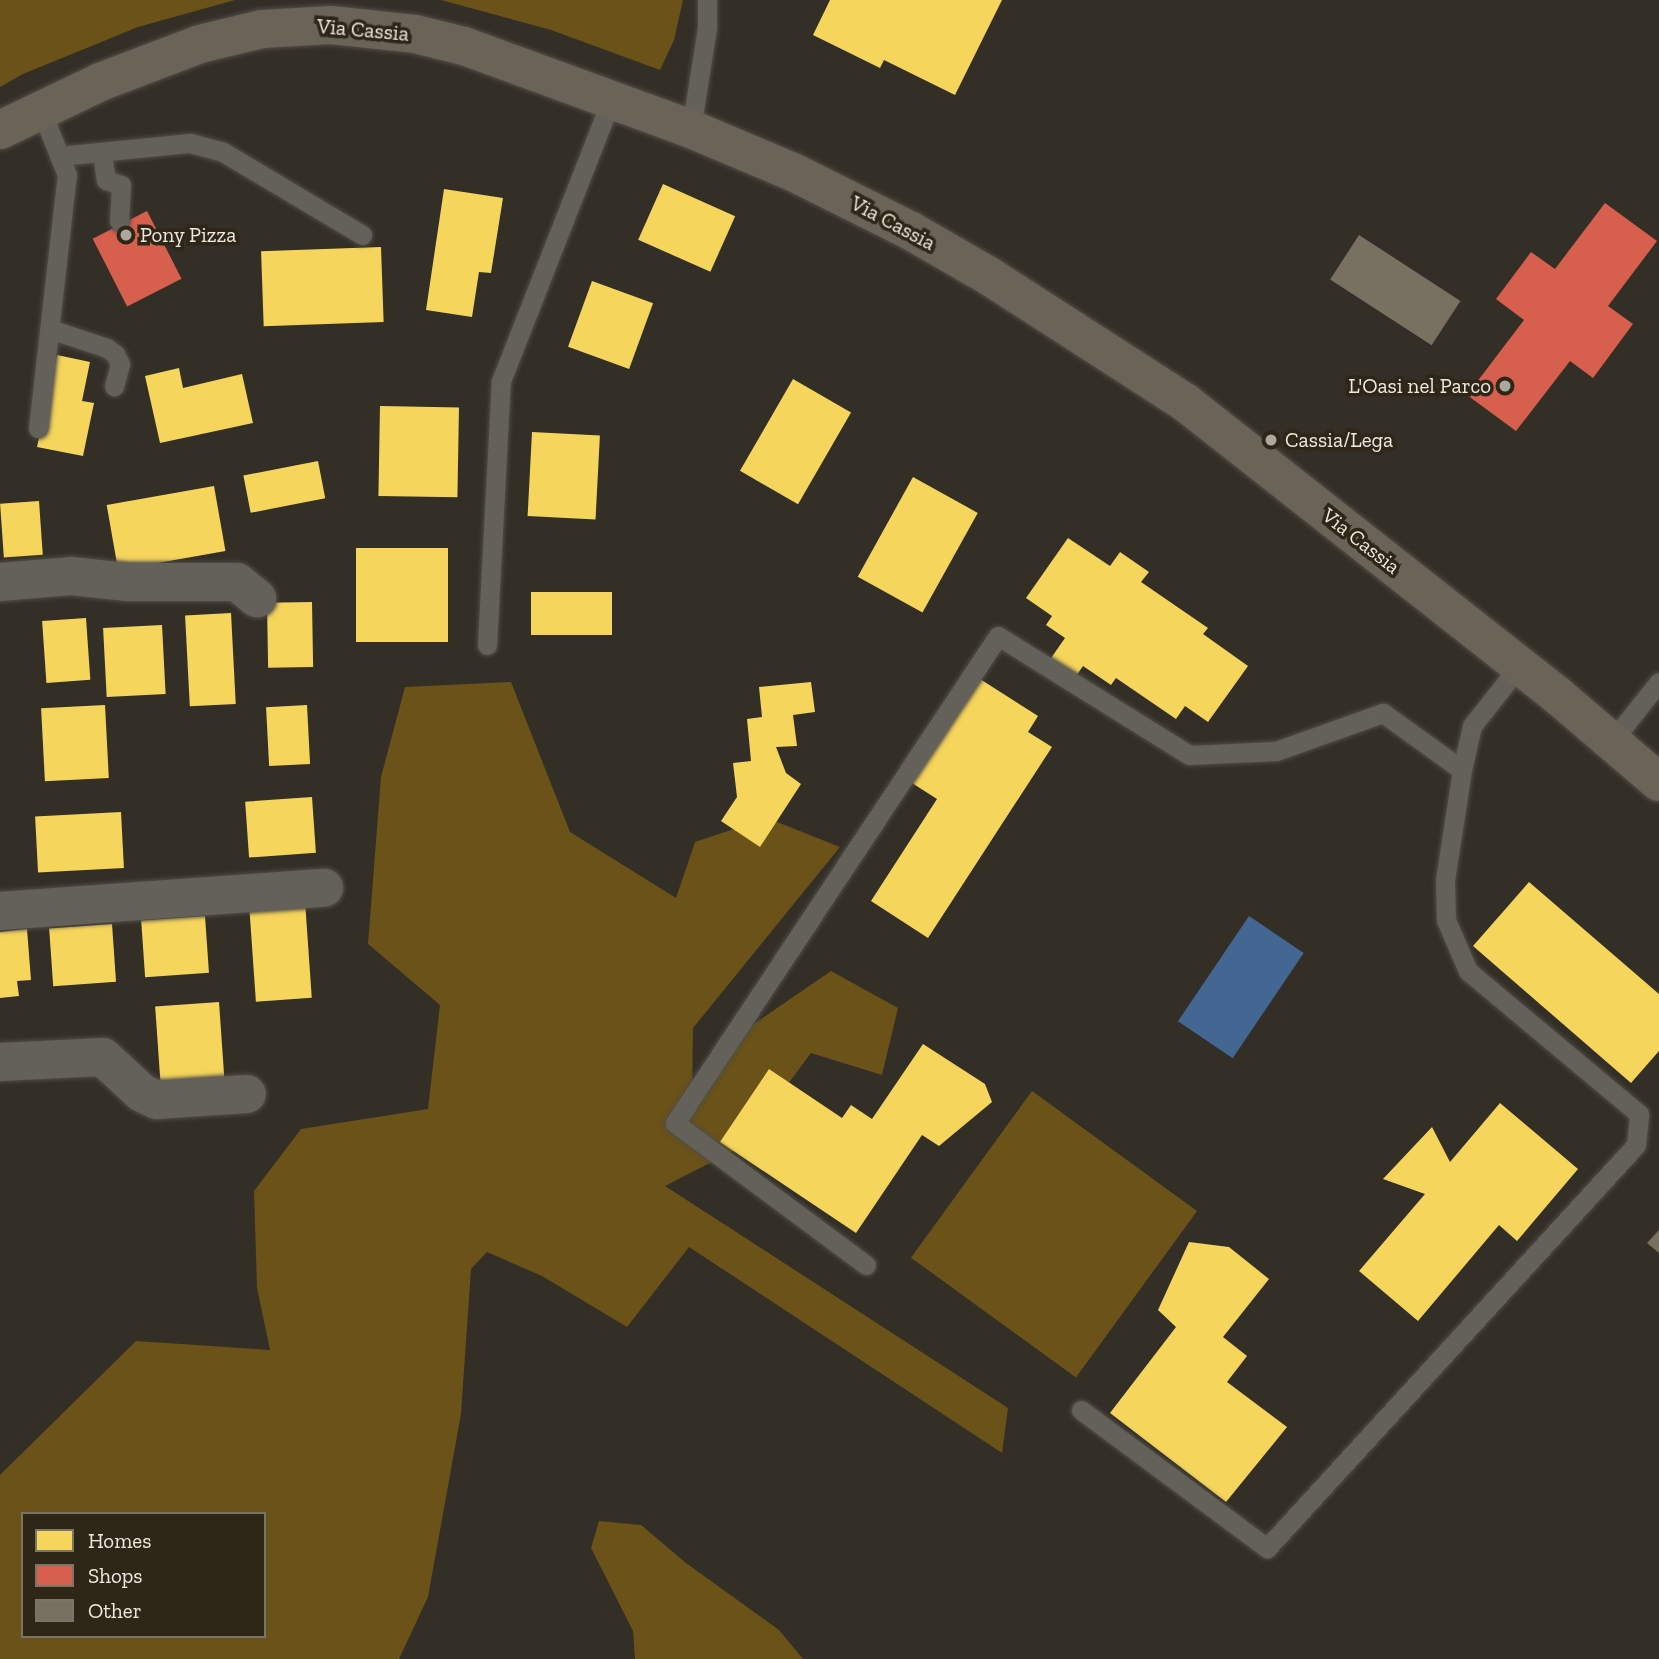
<!DOCTYPE html>
<style>
body{margin:0}
#map{position:relative;width:1659px;height:1659px;overflow:hidden;background:#332f27;font-family:"Zilla Slab",serif}
div>[style]{position:absolute}
[style*='--x']{left:calc(var(--x)*1px);top:calc(var(--y)*1px);width:calc(var(--w)*1px);rotate:calc(var(--a)*1deg)}
.green>*{inset:0;background:#6a5218;transform-origin:0 0}
.water>*{inset:0;background:#446692;transform-origin:0 0}
.homes>*{inset:0;background:#f6d55c;transform-origin:0 0}
.shops>*{inset:0;background:#d6604d;transform-origin:0 0}
.building>*{inset:0;background:#787061;transform-origin:0 0}
.roads{filter:drop-shadow(0 0 2px #514d46) drop-shadow(0 0 2px #514d46)}
.service>*{height:19px;margin:-9.5px;padding:0 9.5px;transform-origin:9.5px;border-radius:9.5px;background:#64615b}
.minor>*{height:38px;margin:-19px;padding:0 19px;transform-origin:19px;border-radius:19px;background:#64615b}
.primary>*{height:38px;margin:-19px;padding:0 19px;transform-origin:19px;border-radius:19px;background:#696457}
.dots>*{width:19px;height:19px;translate:-50% -50%;box-sizing:border-box;border:4px solid #2e2718;border-radius:50%}
span{translate:-50% -50%;white-space:nowrap;text-align:center;line-height:1.15;-webkit-text-stroke:7px #2e2718;paint-order:stroke}
.street-label{font-size:21px;color:#ede9df}
.poi-label{font-size:21px;color:#ede9df}
.left{translate:0 -50%;text-align:left}
.right{translate:-100% -50%;text-align:right}
.legend{position:absolute;left:21px;top:1512px;width:245px;height:126px;box-sizing:border-box;background:#2e2718;border:2px solid #7a7568;margin:0;padding:9px 12px;list-style:none;font-size:21px;color:#ede9df}
.legend li{display:flex;align-items:center;gap:14px;height:35px}
.legend b{width:35px;border:2px solid #7a7568}
</style>
<div id="map">
<div class="green">
<div style="clip-path:polygon(0 0,235px 0,138px 27px,23px 74px,0 87px)"></div>
<div style="clip-path:polygon(441px 0,683px 0,674px 40px,660px 70px,551px 30px)"></div>
<div style="clip-path:polygon(evenodd,511px 682px,570px 832px,676px 898px,695px 842px,767px 818px,840px 847px,693px 1028px,692px 1099px,713px 1052px,831px 971px,898px 1008px,882px 1075px,811px 1053px,741px 1147px,665px 1186px,1008px 1408px,1002px 1453px,689px 1247px,627px 1327px,542px 1276px,487px 1252px,471px 1269px,461px 1414px,428px 1597px,399px 1659px,0 1659px,0 1475px,136px 1341px,270px 1350px,257px 1288px,254px 1191px,301px 1129px,428px 1109px,440px 1005px,368px 944px,381px 777px,405px 687px,511px 682px,23px 1514px,264px 1514px,264px 1636px,23px 1636px,23px 1514px)"></div>
<div style="left:1032px;top:1091px;width:204px;height:206px;rotate:36deg"></div>
<div style="clip-path:polygon(599px 1521px,641px 1525px,686px 1563px,779px 1630px,803px 1659px,635px 1659px,633px 1631px,591px 1548px)"></div>
</div>
<div class="water">
<div style="left:1249px;top:916px;width:66px;height:127px;rotate:34deg"></div>
</div>
<div class="homes">
<div style="clip-path:polygon(830px 0,1002px 0,955px 95px,884px 60px,880px 68px,813px 35px)"></div>
<div style="left:663px;top:184px;width:79px;height:61px;rotate:24deg"></div>
<div style="clip-path:polygon(444px 189px,503px 198px,491px 273px,479px 272px,472px 317px,426px 310px)"></div>
<div style="left:381px;top:247px;width:75px;height:120px;rotate:88deg"></div>
<div style="left:592px;top:281px;width:65px;height:70px;rotate:20deg"></div>
<div style="clip-path:polygon(57px 355px,90px 362px,82px 401px,94px 403px,83px 456px,37px 447px)"></div>
<div style="clip-path:polygon(179px 368px,183px 388px,242px 374px,253px 423px,160px 443px,145px 376px)"></div>
<div style="left:793px;top:379px;width:67px;height:106px;rotate:30deg"></div>
<div style="left:380px;top:406px;width:79px;height:90px;rotate:1deg"></div>
<div style="left:532px;top:432px;width:68px;height:84px;rotate:3deg"></div>
<div style="left:318px;top:461px;width:38px;height:76px;rotate:79deg"></div>
<div style="left:913px;top:477px;width:74px;height:114px;rotate:29deg"></div>
<div style="left:214px;top:486px;width:66px;height:109px;rotate:80deg"></div>
<div style="left:39px;top:501px;width:54px;height:39px;rotate:86deg"></div>
<div style="clip-path:polygon(1068px 538px,1110px 566px,1120px 552px,1149px 572px,1141px 582px,1208px 628px,1203px 634px,1248px 666px,1208px 722px,1185px 706px,1176px 719px,1116px 678px,1111px 685px,1083px 666px,1074px 679px,1049px 661px,1065px 638px,1046px 625px,1052px 616px,1026px 598px)"></div>
<div style="left:356px;top:548px;width:92px;height:94px"></div>
<div style="left:531px;top:592px;width:81px;height:43px"></div>
<div style="left:312px;top:602px;width:65px;height:45px;rotate:89deg"></div>
<div style="left:231px;top:613px;width:91px;height:46px;rotate:87deg"></div>
<div style="left:86px;top:618px;width:62px;height:44px;rotate:86deg"></div>
<div style="left:162px;top:625px;width:69px;height:59px;rotate:87deg"></div>
<div style="clip-path:polygon(980px 679px,1038px 716px,1028px 732px,1052px 747px,928px 938px,871px 901px,937px 799px,912px 783px)"></div>
<div style="clip-path:polygon(811px 682px,815px 712px,793px 715px,797px 746px,776px 747px,786px 773px,801px 784px,760px 847px,721px 821px,737px 797px,733px 763px,751px 761px,747px 719px,762px 717px,759px 687px)"></div>
<div style="left:105px;top:705px;width:73px;height:64px;rotate:87deg"></div>
<div style="left:307px;top:705px;width:59px;height:41px;rotate:87deg"></div>
<div style="left:312px;top:797px;width:56px;height:67px;rotate:86deg"></div>
<div style="left:121px;top:812px;width:56px;height:86px;rotate:87deg"></div>
<div style="clip-path:polygon(1529px 882px,1659px 994px,1659px 1051px,1631px 1083px,1473px 946px)"></div>
<div style="left:305px;top:901px;width:97px;height:56px;rotate:86deg"></div>
<div style="left:205px;top:916px;width:57px;height:64px;rotate:86deg"></div>
<div style="left:112px;top:924px;width:58px;height:63px;rotate:86deg"></div>
<div style="clip-path:polygon(27px 929px,31px 980px,17px 981px,19px 996px,0 998px,0 932px)"></div>
<div style="left:219px;top:1002px;width:80px;height:64px;rotate:86deg"></div>
<div style="clip-path:polygon(923px 1044px,985px 1084px,992px 1102px,939px 1146px,922px 1135px,856px 1233px,720px 1142px,769px 1069px,842px 1118px,851px 1105px,872px 1119px)"></div>
<div style="clip-path:polygon(1500px 1103px,1578px 1169px,1517px 1241px,1499px 1225px,1418px 1321px,1359px 1271px,1425px 1194px,1383px 1179px,1432px 1127px,1450px 1162px)"></div>
<div style="clip-path:polygon(1189px 1242px,1229px 1247px,1269px 1279px,1223px 1337px,1247px 1356px,1227px 1382px,1287px 1427px,1226px 1502px,1110px 1413px,1176px 1327px,1158px 1310px)"></div>
</div>
<div class="shops">
<div style="clip-path:polygon(1605px 203px,1657px 241px,1608px 306px,1633px 324px,1593px 378px,1570px 361px,1516px 431px,1467px 395px,1524px 320px,1496px 299px,1531px 252px,1555px 269px)"></div>
<div style="left:147px;top:211px;width:76px;height:61px;rotate:63deg"></div>
</div>
<div class="building">
<div style="left:1359px;top:235px;width:121px;height:53px;rotate:33deg"></div>
<div style="clip-path:polygon(1659px 1230px,1659px 1253px,1647px 1243px)"></div>
</div>
<div class="roads">
<div class="service">
<div style="--x:691;--y:129;--w:102;--a:-81"></div>
<div style="--x:707;--y:28;--w:28;--a:-90"></div>
<div style="--x:102;--y:153;--w:27;--a:82"></div>
<div style="--x:106;--y:180;--w:16;--a:18"></div>
<div style="--x:121;--y:185;--w:36;--a:93"></div>
<div style="--x:59;--y:156;--w:132;--a:-5.7"></div>
<div style="--x:190;--y:143;--w:34;--a:15"></div>
<div style="--x:223;--y:152;--w:162;--a:30.8"></div>
<div style="--x:50;--y:329;--w:60;--a:18.4"></div>
<div style="--x:107;--y:348;--w:10;--a:37"></div>
<div style="--x:115;--y:354;--w:11;--a:63"></div>
<div style="--x:120;--y:364;--w:23;--a:105"></div>
<div style="--x:38;--y:428;--w:255;--a:-83.5"></div>
<div style="--x:67;--y:175;--w:70;--a:-111.8"></div>
<div style="--x:487;--y:645;--w:264;--a:-87"></div>
<div style="--x:501;--y:381;--w:304;--a:-68.6"></div>
<div style="--x:1612;--y:741;--w:75;--a:-51.5"></div>
<div style="--x:866;--y:1265;--w:238;--a:-143.4"></div>
<div style="--x:675;--y:1123;--w:584;--a:-56.45"></div>
<div style="--x:998;--y:636;--w:225;--a:31.9"></div>
<div style="--x:1189;--y:755;--w:87;--a:-2.6"></div>
<div style="--x:1276;--y:751;--w:114;--a:-19.6"></div>
<div style="--x:1383;--y:713;--w:97;--a:35.8"></div>
<div style="--x:1081;--y:1410;--w:232;--a:36.6"></div>
<div style="--x:1267;--y:1548;--w:546;--a:-47.52"></div>
<div style="--x:1636;--y:1145;--w:31;--a:-84"></div>
<div style="--x:1639;--y:1114;--w:223;--a:-140.1"></div>
<div style="--x:1468;--y:971;--w:56;--a:-113.3"></div>
<div style="--x:1446;--y:920;--w:40;--a:-91.4"></div>
<div style="--x:1445;--y:880;--w:111;--a:-81.2"></div>
<div style="--x:1462;--y:770;--w:45;--a:-77.2"></div>
<div style="--x:1472;--y:726;--w:78;--a:-51.8"></div>
</div>
<div class="minor">
<div style="--x:0;--y:582;--w:71;--a:-4.8"></div>
<div style="--x:71;--y:576;--w:55;--a:6.2"></div>
<div style="--x:126;--y:582;--w:111;--a:0"></div>
<div style="--x:237;--y:582;--w:26;--a:39"></div>
<div style="--x:0;--y:911;--w:325;--a:-4.1"></div>
<div style="--x:0;--y:1062;--w:103;--a:-2.8"></div>
<div style="--x:103;--y:1057;--w:53;--a:42.7"></div>
<div style="--x:142;--y:1093;--w:17;--a:25"></div>
<div style="--x:157;--y:1100;--w:90;--a:-3.8"></div>
</div>
<div class="primary">
<div style="--x:0;--y:130;--w:111;--a:-25.6"></div>
<div style="--x:100;--y:82;--w:107;--a:-20.8"></div>
<div style="--x:200;--y:44;--w:64;--a:-13.6"></div>
<div style="--x:262;--y:29;--w:69;--a:-3.3"></div>
<div style="--x:331;--y:25;--w:84;--a:6.1"></div>
<div style="--x:415;--y:34;--w:50;--a:13.8"></div>
<div style="--x:464;--y:46;--w:242;--a:20.1"></div>
<div style="--x:691;--y:129;--w:111;--a:22.9"></div>
<div style="--x:793;--y:172;--w:132;--a:26.6"></div>
<div style="--x:911;--y:231;--w:90;--a:30"></div>
<div style="--x:989;--y:276;--w:234;--a:32.8"></div>
<div style="--x:1186;--y:403;--w:472;--a:38.2"></div>
<div style="--x:1557;--y:695;--w:134;--a:40.5"></div>
</div>
</div>
<div class="dots">
<div style="left:126px;top:235px;background:#aca89f"></div>
<div style="left:1505px;top:386px;background:#aca89f"></div>
<div style="left:1271px;top:440px;background:#aca89f"></div>
</div>
<div class="street-label">
<span style="left:363px;top:30px;rotate:5deg">Via Cassia</span>
<span style="left:893px;top:223px;rotate:28deg">Via Cassia</span>
<span style="left:1361px;top:541px;rotate:38deg">Via Cassia</span>
</div>
<div class="poi-label">
<span class="left" style="left:140px;top:235px">Pony Pizza</span>
<span class="right" style="left:1491px;top:386px">L'Oasi nel Parco</span>
<span class="left" style="left:1285px;top:440px">Cassia/Lega</span>
</div>
<ul class="legend">
<li><b style="height:19px;background:#f6d55c"></b>Homes</li>
<li><b style="height:19px;background:#d6604d"></b>Shops</li>
<li><b style="height:19px;background:#787061"></b>Other</li>
</ul>
</div>
